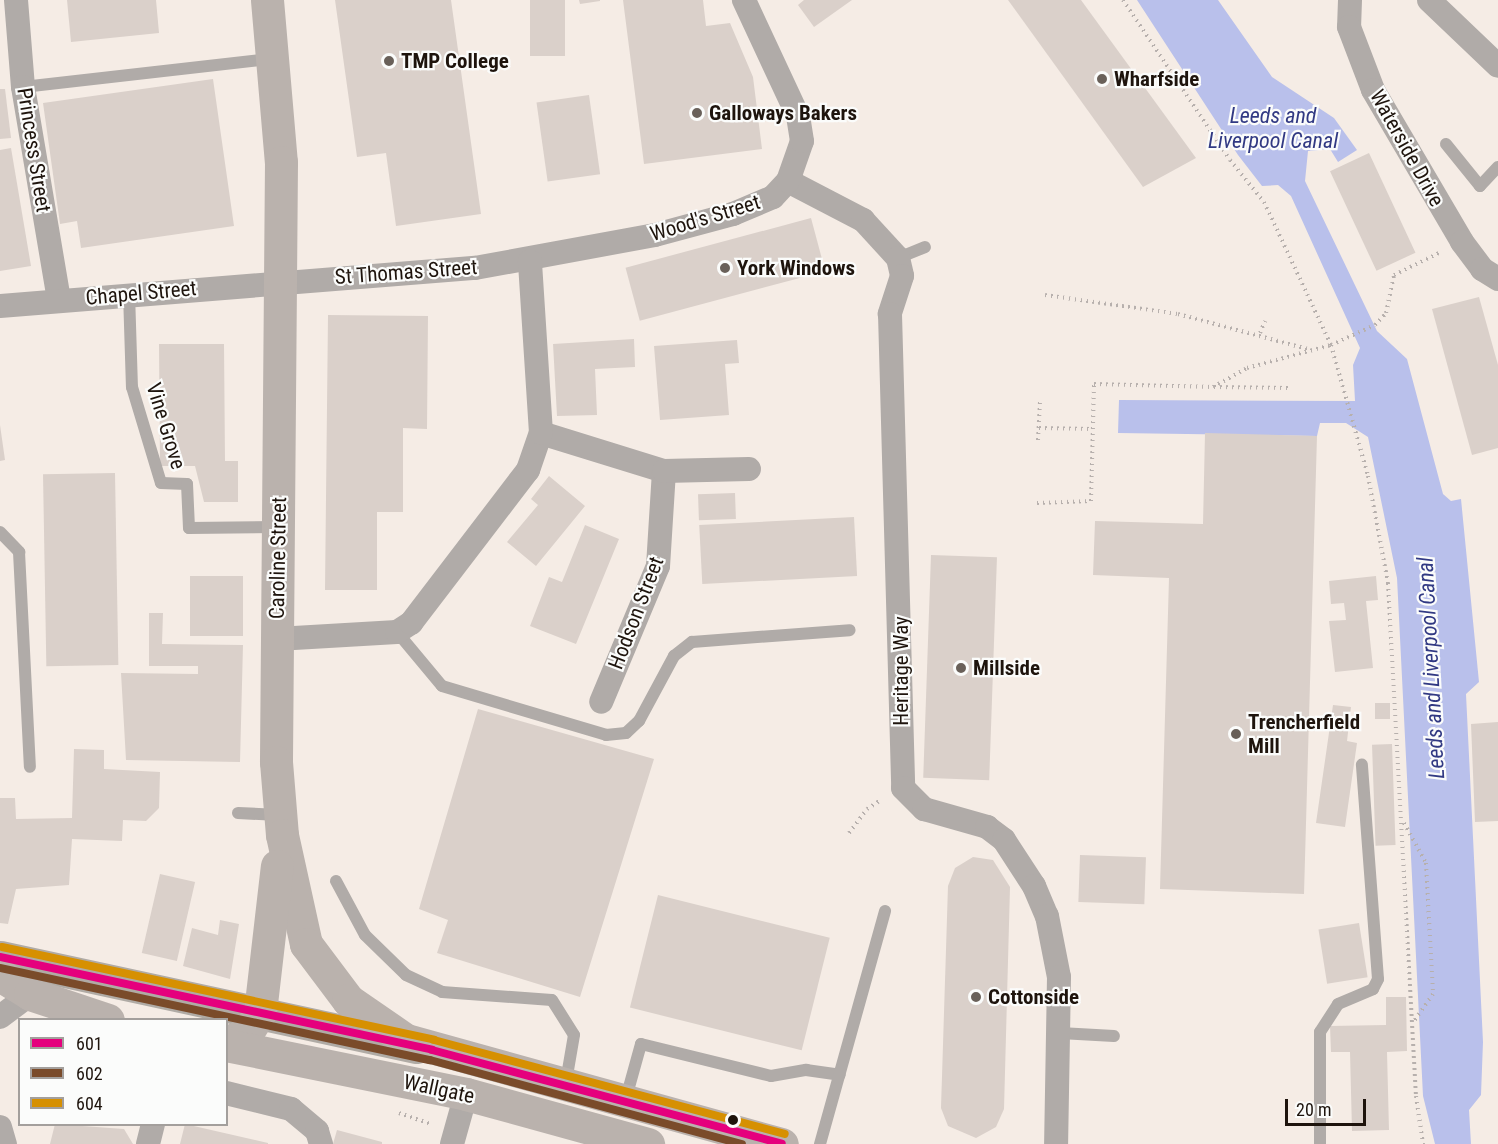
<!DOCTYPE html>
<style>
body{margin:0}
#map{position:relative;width:1498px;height:1144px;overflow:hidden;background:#f5ece5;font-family:"Roboto Condensed",sans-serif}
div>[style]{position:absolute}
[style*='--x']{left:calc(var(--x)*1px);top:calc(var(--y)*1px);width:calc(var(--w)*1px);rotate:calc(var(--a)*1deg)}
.water>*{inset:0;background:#b9c0eb}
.building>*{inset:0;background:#dad0ca;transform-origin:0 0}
.path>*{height:4px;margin-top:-2px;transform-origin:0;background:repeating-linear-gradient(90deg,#b7b0ad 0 1.5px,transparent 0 6px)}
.lane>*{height:12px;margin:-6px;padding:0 6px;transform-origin:6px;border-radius:6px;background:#b0aba8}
.street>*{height:24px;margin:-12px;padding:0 12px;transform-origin:12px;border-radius:12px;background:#b0aba8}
.secondary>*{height:33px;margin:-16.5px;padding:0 16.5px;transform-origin:16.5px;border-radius:16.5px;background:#b0aba5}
.highway>*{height:33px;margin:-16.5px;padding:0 16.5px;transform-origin:16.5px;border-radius:16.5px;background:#bab2ad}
.bus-1>*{height:8px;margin:-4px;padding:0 4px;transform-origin:4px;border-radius:4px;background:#e5007d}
.bus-2>*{height:8px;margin:-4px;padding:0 4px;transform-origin:4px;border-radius:4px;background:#7a4b2a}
.bus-3>*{height:8px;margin:-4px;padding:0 4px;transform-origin:4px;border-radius:4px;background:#d69002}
.dots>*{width:16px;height:16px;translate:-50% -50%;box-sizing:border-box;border:3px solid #fbfcfb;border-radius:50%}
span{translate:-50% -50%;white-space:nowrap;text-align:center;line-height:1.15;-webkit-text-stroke:4.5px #fbfcfb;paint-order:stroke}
.poi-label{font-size:21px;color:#1e140d;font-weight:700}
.left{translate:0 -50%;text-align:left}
.street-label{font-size:21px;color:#1e140d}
.water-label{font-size:22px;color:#313983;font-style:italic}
.legend{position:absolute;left:18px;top:1018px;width:210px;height:108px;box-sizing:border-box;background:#fbfcfb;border:2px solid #a39f9c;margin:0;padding:8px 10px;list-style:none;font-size:18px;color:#1e140d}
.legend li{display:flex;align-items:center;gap:12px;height:30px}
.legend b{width:30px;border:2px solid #a39f9c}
.scale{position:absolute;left:1285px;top:1099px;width:81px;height:27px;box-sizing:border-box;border:3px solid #1e140d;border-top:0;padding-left:8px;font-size:18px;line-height:21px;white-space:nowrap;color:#1e140d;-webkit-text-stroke:4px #fbfcfb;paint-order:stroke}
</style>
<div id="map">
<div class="water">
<div style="clip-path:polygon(1137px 0,1218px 0,1272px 77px,1334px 118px,1357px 150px,1338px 162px,1330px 149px,1308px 151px,1305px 181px,1377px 331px,1407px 359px,1443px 494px,1451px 501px,1461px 499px,1479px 682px,1466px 694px,1483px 1042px,1481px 1095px,1469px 1110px,1471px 1144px,1435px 1144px,1423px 1096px,1397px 578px,1368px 437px,1346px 423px,1320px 423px,1317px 436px,1118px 433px,1119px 400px,1355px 401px,1353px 365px,1360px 348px,1291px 196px,1278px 185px,1262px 186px,1238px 155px)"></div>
</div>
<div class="building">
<div style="clip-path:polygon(67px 0,156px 0,159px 33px,71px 42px)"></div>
<div style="clip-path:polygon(335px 0,451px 0,481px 214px,396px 226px,386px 153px,357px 157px)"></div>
<div style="left:530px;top:0;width:35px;height:56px"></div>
<div style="clip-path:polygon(579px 0,600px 0,600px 1px,580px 4px)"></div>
<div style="clip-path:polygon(623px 0,703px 0,706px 26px,730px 23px,753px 77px,762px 149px,644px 164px)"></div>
<div style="clip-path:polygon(804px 0,852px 0,814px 27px,798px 5px)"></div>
<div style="clip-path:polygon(1008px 0,1081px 0,1196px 158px,1143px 187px)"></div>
<div style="clip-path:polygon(213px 79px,234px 226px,81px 248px,77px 221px,60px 224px,43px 103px)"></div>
<div style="clip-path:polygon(0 89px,5px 89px,11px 138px,0 139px)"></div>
<div style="left:589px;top:95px;width:80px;height:53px;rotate:82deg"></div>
<div style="clip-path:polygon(11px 148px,31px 266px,0 271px,0 150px)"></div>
<div style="left:1369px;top:153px;width:110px;height:43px;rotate:65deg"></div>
<div style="left:811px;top:218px;width:55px;height:192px;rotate:75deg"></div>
<div style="clip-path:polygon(1479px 297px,1498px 365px,1498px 448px,1472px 455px,1432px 309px)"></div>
<div style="clip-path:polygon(328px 315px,428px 316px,427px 429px,403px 428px,403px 512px,377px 512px,377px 590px,325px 590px)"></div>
<div style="clip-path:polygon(634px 339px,635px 367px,595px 369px,597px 415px,557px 416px,553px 344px)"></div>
<div style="clip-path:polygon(737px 340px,739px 363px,725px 364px,729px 415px,660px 420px,654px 346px)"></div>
<div style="clip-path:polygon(159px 344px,224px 344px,225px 461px,238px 461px,238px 502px,204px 502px,195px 466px,160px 466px)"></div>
<div style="clip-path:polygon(0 425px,5px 460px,0 461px)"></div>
<div style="clip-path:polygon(1205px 433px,1317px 436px,1304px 894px,1160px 889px,1169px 578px,1093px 575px,1095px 521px,1203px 524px)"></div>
<div style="left:115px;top:473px;width:192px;height:72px;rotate:89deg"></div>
<div style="clip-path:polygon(549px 476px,585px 506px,536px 566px,507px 542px,538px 505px,531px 499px)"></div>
<div style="left:735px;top:493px;width:26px;height:37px;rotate:88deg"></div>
<div style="left:854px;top:517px;width:59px;height:155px;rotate:87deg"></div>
<div style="clip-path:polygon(585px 525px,619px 539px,576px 644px,530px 626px,549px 577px,562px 582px)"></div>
<div style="left:931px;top:555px;width:66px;height:223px;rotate:2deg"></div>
<div style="left:190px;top:576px;width:53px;height:60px"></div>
<div style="clip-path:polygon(1376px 576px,1378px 600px,1366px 601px,1373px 668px,1335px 672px,1329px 621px,1346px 620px,1344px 603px,1331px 604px,1329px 581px)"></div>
<div style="clip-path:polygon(149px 613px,163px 613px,162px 644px,243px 645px,240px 762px,126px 760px,121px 673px,198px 674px,198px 666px,149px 666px)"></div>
<div style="left:1375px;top:703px;width:15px;height:16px"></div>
<div style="clip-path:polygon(1333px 705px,1351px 707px,1347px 741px,1357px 743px,1345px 827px,1316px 823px)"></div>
<div style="clip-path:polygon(478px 709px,654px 759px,580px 997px,437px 953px,448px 920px,419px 909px)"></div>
<div style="clip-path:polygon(1498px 722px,1498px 821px,1475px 822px,1471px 724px)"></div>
<div style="left:1392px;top:744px;width:101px;height:20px;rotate:88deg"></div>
<div style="clip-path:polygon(74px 749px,104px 750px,104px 769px,160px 772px,159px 808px,146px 821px,123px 820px,122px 841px,72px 839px,69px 885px,16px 889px,8px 924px,0 923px,0 798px,15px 798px,16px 819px,72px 818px)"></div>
<div style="left:1080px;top:855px;width:66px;height:47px;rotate:2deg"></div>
<div style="clip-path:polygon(973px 857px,993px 860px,1010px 887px,1004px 1109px,996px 1127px,976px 1138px,948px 1126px,941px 1108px,948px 886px,955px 868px)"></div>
<div style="left:160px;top:874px;width:36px;height:81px;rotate:13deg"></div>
<div style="left:658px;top:895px;width:177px;height:116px;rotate:14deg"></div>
<div style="clip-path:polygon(220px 920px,239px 924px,230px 979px,183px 966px,192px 928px,218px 935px)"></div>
<div style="left:1359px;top:923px;width:55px;height:41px;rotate:81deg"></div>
<div style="clip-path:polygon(1386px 997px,1406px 997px,1407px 1051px,1387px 1052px,1389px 1130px,1352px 1131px,1350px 1052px,1331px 1052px,1330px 1026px,1386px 1025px)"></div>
<div style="clip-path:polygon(55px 1124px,124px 1129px,133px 1144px,50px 1144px)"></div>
<div style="clip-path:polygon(185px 1124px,268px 1143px,268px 1144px,180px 1144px)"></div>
<div style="clip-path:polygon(337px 1130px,382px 1142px,382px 1144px,333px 1144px)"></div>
</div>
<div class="path">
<div style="--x:1123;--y:0;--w:192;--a:56.2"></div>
<div style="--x:1230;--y:160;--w:54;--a:51"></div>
<div style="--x:1264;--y:202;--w:158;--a:64.9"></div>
<div style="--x:1331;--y:345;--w:136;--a:74.2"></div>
<div style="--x:1368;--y:476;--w:109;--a:79.4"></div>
<div style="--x:1388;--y:583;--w:514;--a:86.88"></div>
<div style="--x:1416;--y:1096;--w:49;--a:81.7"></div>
<div style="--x:1045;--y:295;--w:134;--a:8.1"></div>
<div style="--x:1178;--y:314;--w:138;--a:15.1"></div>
<div style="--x:1260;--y:333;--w:13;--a:-67"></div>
<div style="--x:1214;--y:387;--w:74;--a:0.8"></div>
<div style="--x:1039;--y:428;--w:53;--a:1.1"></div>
<div style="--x:1038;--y:440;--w:39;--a:-87"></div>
<div style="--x:1037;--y:503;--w:54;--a:-2.1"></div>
<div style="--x:1091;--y:501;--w:117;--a:-88.5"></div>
<div style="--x:1094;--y:384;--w:119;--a:1.4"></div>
<div style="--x:1213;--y:387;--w:39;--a:-29"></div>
<div style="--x:1247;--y:368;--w:87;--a:-15.3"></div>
<div style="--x:1331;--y:345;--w:48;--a:-24.4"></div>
<div style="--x:1375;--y:325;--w:16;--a:-47"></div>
<div style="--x:1386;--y:313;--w:39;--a:-78"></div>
<div style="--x:1394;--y:275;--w:50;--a:-26.1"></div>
<div style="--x:1404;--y:823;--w:46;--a:61.2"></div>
<div style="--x:1426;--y:863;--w:131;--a:86.9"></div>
<div style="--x:1433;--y:994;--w:35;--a:125"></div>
<div style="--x:849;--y:833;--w:30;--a:-53"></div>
<div style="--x:867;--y:809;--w:17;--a:-33"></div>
<div style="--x:399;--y:1113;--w:34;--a:19"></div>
</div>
<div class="lane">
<div style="--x:23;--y:87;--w:249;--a:-6.5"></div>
<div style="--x:1446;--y:144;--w:54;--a:51"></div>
<div style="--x:1480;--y:186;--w:26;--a:-47"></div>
<div style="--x:898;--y:258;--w:29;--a:-22"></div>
<div style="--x:129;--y:293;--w:94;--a:88.2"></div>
<div style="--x:132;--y:387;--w:100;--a:73.2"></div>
<div style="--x:161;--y:483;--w:26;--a:2"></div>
<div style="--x:187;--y:484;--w:44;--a:87.4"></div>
<div style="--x:189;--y:528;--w:89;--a:-0.6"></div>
<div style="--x:0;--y:532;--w:28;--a:46"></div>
<div style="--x:19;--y:552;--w:215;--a:87.1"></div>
<div style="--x:397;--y:632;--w:70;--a:50.2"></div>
<div style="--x:442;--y:686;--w:171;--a:16.6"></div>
<div style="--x:606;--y:735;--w:20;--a:-6"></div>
<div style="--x:626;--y:733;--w:18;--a:-43"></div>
<div style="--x:639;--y:721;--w:74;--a:-61.7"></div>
<div style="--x:674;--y:656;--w:23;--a:-38"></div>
<div style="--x:692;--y:642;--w:158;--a:-4.3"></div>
<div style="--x:238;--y:813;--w:41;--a:2.8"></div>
<div style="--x:336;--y:881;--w:61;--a:61.8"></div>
<div style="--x:365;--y:935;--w:57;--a:44.3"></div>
<div style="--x:406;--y:975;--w:40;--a:25"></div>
<div style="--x:442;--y:992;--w:110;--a:4.2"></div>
<div style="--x:552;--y:1000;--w:41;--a:57.8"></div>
<div style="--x:574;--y:1035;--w:48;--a:99.7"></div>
<div style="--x:1060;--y:1033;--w:54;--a:3.2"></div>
<div style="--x:626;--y:1098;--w:56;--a:-74.5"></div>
<div style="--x:641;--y:1044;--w:134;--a:13.8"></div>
<div style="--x:771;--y:1076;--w:36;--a:-10"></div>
<div style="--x:806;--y:1070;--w:34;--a:8"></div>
<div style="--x:820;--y:1144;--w:242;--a:-74.4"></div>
<div style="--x:1320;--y:1144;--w:112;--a:-90"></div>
<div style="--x:1320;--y:1032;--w:33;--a:-57"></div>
<div style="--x:1338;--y:1004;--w:38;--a:-23"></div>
<div style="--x:1373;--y:989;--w:11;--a:-63"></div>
<div style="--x:1378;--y:979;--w:215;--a:-94.3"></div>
</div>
<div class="street">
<div style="--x:16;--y:0;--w:87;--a:85.4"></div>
<div style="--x:23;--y:87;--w:216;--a:80.4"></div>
<div style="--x:1350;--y:0;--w:27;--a:92"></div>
<div style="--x:1349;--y:27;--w:67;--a:69.1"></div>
<div style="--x:1373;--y:90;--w:176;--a:59.6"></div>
<div style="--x:1462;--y:242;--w:34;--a:53"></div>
<div style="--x:1482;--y:269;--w:19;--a:32"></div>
<div style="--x:1429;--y:0;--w:95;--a:43.7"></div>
<div style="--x:788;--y:181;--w:85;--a:27.5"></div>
<div style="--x:863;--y:220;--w:52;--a:47.4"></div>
<div style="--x:898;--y:258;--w:18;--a:77"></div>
<div style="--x:902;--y:276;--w:40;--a:108"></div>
<div style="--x:890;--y:314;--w:474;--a:88.4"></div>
<div style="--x:903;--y:788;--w:30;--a:45"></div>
<div style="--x:924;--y:809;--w:66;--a:15.9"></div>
<div style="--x:987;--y:827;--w:21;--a:37"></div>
<div style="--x:1004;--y:840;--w:55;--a:56.9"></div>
<div style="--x:1034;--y:886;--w:33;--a:67"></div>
<div style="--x:1047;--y:916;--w:62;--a:78.9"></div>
<div style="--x:1059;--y:977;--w:167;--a:91"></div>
<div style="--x:0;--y:306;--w:477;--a:-4.6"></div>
<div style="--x:475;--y:268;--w:183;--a:-10.4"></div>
<div style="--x:655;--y:235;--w:81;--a:-15.1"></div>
<div style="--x:733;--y:214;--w:43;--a:-23"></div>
<div style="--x:773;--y:197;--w:22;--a:-47"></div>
<div style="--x:788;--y:181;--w:42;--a:-70.7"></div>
<div style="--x:802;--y:141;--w:25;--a:-99"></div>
<div style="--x:798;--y:116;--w:128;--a:-115"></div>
<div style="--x:541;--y:433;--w:129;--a:17.2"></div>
<div style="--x:664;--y:471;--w:95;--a:93.6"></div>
<div style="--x:658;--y:566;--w:147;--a:112.7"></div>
<div style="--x:664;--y:471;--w:85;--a:-1.3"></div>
<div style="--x:277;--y:639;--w:120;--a:-3.3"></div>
<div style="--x:397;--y:632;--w:17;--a:-33"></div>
<div style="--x:411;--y:623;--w:193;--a:-52.6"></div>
<div style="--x:528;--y:470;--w:39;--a:-71"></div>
<div style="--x:541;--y:433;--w:172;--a:-93.7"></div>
<div style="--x:0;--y:1017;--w:38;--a:-37"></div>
<div style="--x:226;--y:1093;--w:67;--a:13.8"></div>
<div style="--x:291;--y:1109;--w:34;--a:40"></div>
<div style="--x:317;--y:1131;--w:14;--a:73"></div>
<div style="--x:0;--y:1127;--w:18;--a:74"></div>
<div style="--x:148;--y:1144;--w:21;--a:-76"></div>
<div style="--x:452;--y:1144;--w:52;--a:-74.4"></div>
</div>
<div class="secondary">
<div style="--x:0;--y:957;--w:426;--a:12.2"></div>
</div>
<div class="highway">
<div style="--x:267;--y:0;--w:163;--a:85.1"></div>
<div style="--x:281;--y:162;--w:600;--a:90.48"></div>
<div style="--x:276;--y:762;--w:73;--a:85.3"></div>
<div style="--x:282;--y:835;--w:112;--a:77.6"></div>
<div style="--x:306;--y:944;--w:70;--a:53.1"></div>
<div style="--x:348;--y:1000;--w:70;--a:34.6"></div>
<div style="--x:406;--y:1040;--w:390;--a:15.5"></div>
<div style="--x:0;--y:975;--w:36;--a:32"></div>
<div style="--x:30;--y:994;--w:82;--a:18.4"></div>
<div style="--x:226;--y:1043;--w:23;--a:-25"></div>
<div style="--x:247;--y:1033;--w:25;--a:-58"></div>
<div style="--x:260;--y:1012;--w:147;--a:-83.4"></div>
<div style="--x:226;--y:1045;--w:245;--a:11.5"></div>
<div style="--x:466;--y:1094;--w:189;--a:15.4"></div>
</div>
<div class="bus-1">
<div style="--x:0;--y:957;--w:442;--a:12.1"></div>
<div style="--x:432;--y:1050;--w:362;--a:15"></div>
</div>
<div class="bus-2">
<div style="--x:0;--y:968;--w:440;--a:12.1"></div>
<div style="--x:430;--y:1060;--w:323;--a:15.1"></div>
</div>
<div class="bus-3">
<div style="--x:2;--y:947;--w:442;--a:12.1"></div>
<div style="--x:434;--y:1040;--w:363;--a:15"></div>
</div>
<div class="dots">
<div style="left:389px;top:61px;background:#696059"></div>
<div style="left:1102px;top:79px;background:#696059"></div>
<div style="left:697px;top:113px;background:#696059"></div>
<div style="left:725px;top:268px;background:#696059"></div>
<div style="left:961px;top:668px;background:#696059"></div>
<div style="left:1236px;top:734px;background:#696059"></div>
<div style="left:976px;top:997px;background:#696059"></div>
<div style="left:733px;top:1120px;background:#1e140d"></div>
</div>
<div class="poi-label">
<span class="left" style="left:401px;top:61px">TMP College</span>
<span class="left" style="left:1114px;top:79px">Wharfside</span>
<span class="left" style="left:709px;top:113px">Galloways Bakers</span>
<span class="left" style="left:737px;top:268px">York Windows</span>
<span class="left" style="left:973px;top:668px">Millside</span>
<span class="left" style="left:1248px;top:734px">Trencherfield<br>Mill</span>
<span class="left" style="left:988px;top:997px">Cottonside</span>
</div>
<div class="street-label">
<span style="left:1407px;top:148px;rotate:61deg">Waterside Drive</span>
<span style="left:34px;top:150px;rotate:81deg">Princess Street</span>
<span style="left:705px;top:218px;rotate:-17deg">Wood's Street</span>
<span style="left:406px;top:272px;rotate:-4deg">St Thomas Street</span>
<span style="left:141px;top:293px;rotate:-5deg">Chapel Street</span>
<span style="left:166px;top:426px;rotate:73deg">Vine Grove</span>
<span style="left:278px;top:558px;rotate:-89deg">Caroline Street</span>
<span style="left:636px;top:613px;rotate:-69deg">Hodson Street</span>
<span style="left:901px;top:671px;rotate:-90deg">Heritage Way</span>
<span style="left:439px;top:1089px;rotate:12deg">Wallgate</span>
</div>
<div class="water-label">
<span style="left:1273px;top:128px">Leeds and<br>Liverpool Canal</span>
<span style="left:1431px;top:668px;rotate:-93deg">Leeds and Liverpool Canal</span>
</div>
<ul class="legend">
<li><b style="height:8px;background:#e5007d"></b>601</li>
<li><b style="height:8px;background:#7a4b2a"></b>602</li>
<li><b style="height:8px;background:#d69002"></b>604</li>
</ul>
<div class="scale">20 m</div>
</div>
